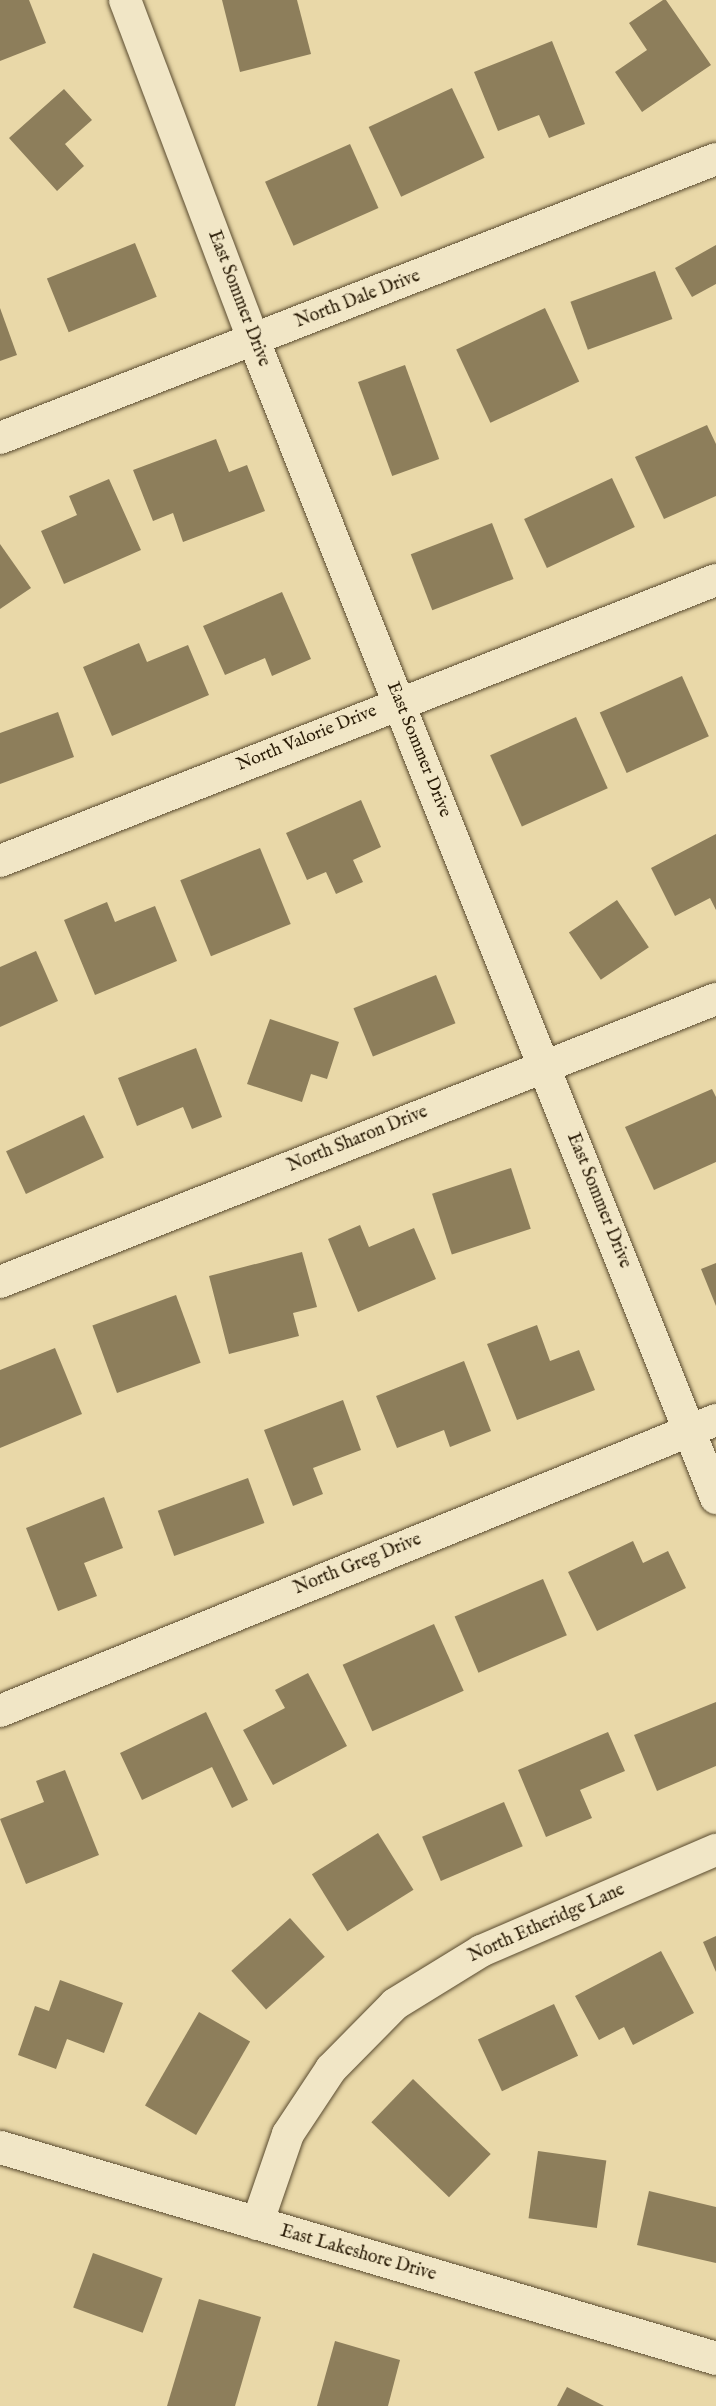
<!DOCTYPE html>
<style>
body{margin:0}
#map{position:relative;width:716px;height:2406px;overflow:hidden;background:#e9d8a8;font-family:"IM FELL English",serif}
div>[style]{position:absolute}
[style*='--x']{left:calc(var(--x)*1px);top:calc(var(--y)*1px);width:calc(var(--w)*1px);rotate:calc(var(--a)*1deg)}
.building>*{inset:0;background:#8d7e5b;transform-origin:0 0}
.roads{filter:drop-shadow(0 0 2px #5a4b2f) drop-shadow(0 0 2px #5a4b2f)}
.minor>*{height:32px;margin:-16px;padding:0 16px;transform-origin:16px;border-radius:16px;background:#f1e6c6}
.secondary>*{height:33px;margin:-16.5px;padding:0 16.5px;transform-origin:16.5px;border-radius:16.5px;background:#f1e6c6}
span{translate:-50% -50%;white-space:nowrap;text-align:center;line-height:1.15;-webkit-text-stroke:5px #f1e6c6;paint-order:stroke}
.street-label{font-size:18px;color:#2a1c07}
</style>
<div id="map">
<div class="building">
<div style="clip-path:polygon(0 0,29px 0,46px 43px,0 61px)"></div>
<div style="clip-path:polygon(222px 0,297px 0,311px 54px,240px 72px)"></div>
<div style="clip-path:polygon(663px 0,666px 0,711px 65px,642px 112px,615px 72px,647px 50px,629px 23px)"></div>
<div style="clip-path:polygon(552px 41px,585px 124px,549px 138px,539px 115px,498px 131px,474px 72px)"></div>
<div style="left:452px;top:88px;width:77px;height:92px;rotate:65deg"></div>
<div style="clip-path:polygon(64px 89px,92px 120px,65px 144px,84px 166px,57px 191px,9px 138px)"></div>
<div style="left:350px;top:144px;width:70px;height:93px;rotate:66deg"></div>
<div style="left:135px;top:243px;width:58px;height:95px;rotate:68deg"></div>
<div style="clip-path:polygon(716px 245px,716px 284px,692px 297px,675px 268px)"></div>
<div style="left:655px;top:271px;width:51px;height:90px;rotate:70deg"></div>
<div style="clip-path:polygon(0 308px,17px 355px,0 361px)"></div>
<div style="left:545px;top:308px;width:81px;height:98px;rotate:65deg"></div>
<div style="left:405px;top:365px;width:100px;height:50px;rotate:70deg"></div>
<div style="clip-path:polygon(707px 425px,716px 444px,716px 496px,664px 519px,635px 457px)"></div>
<div style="clip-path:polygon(216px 439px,229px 472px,247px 465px,265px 511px,183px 542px,173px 513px,153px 521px,133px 470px)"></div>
<div style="left:612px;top:478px;width:54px;height:97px;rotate:65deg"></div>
<div style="clip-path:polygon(109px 479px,141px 550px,64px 584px,41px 531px,77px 515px,69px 496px)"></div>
<div style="left:492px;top:523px;width:60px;height:87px;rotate:69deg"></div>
<div style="clip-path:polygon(0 544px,31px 588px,0 609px)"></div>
<div style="clip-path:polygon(282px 592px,311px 659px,272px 676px,265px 658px,225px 675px,203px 626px)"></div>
<div style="clip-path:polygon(139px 643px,147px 662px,188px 645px,209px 695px,112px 736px,83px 667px)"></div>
<div style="left:682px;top:676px;width:66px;height:90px;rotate:66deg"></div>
<div style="clip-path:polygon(58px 712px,74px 757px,0 784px,0 733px)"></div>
<div style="left:576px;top:717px;width:78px;height:94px;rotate:66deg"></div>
<div style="clip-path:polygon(361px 800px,381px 847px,353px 860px,363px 882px,336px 894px,326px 872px,307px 880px,286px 833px)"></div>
<div style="clip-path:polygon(716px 834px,716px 910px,710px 898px,675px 916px,651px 868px)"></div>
<div style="left:260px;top:848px;width:82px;height:86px;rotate:68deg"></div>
<div style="left:617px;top:900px;width:57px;height:58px;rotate:56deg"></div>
<div style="clip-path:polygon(107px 902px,115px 922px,155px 906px,177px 961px,95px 995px,64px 920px)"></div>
<div style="clip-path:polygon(36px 951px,58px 1001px,0 1027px,0 967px)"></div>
<div style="left:436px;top:975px;width:52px;height:89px;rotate:68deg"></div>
<div style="clip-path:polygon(270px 1019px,339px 1042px,327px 1079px,311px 1074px,302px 1102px,247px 1084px)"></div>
<div style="clip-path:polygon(196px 1048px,222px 1117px,192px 1129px,183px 1107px,137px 1126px,118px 1078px)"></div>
<div style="clip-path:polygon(712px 1089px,716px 1097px,716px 1162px,654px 1190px,625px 1127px)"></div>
<div style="left:84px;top:1115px;width:47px;height:86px;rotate:65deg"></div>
<div style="left:511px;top:1168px;width:64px;height:83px;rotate:72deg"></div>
<div style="clip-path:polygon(360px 1225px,369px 1247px,414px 1228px,436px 1279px,358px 1312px,328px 1239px)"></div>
<div style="clip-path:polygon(302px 1252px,317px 1307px,293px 1313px,299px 1336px,229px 1354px,209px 1276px)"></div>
<div style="clip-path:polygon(716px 1263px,716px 1306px,701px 1269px)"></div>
<div style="left:176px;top:1295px;width:72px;height:89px;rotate:70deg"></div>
<div style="clip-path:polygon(537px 1325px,550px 1361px,579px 1350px,595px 1390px,517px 1420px,487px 1344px)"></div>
<div style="clip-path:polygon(55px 1348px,82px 1414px,0 1448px,0 1370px)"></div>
<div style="clip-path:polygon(464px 1361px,491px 1431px,450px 1447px,444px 1430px,397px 1448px,376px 1396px)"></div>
<div style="clip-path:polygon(343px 1400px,361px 1450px,313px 1468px,323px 1494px,293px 1506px,264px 1430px)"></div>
<div style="left:248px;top:1478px;width:48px;height:96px;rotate:70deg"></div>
<div style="clip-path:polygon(104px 1497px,123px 1548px,84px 1563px,97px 1596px,58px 1611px,26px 1528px)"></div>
<div style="clip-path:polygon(633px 1541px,643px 1563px,668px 1551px,686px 1588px,597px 1631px,568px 1572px)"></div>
<div style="left:543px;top:1579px;width:61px;height:96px;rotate:67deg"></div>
<div style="left:434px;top:1624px;width:73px;height:100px;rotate:66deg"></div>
<div style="clip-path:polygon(308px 1673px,347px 1746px,273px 1785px,243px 1730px,285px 1708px,275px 1690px)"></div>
<div style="clip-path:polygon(716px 1702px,716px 1766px,657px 1791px,634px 1735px)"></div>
<div style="clip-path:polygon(206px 1712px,248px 1800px,232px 1808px,212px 1767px,142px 1800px,120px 1753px)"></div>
<div style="clip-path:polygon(608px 1732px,625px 1771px,580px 1790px,592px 1818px,546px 1837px,518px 1770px)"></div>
<div style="clip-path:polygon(65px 1770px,99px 1855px,26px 1884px,0 1819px,44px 1802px,36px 1781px)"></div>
<div style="left:504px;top:1802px;width:48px;height:89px;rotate:67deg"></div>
<div style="left:378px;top:1833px;width:67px;height:78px;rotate:58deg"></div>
<div style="left:290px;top:1918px;width:52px;height:79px;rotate:48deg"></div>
<div style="clip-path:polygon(716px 1936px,716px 1972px,703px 1942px)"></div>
<div style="clip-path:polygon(661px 1951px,694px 2013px,633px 2045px,624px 2027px,599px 2040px,575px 1996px)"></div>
<div style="clip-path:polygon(60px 1980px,123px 2003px,104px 2053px,67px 2039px,56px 2069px,18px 2055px,35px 2006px,49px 2011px)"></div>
<div style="left:554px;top:2004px;width:57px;height:84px;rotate:65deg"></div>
<div style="left:199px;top:2012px;width:59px;height:108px;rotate:30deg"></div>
<div style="left:413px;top:2079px;width:108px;height:60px;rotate:44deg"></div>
<div style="left:538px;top:2151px;width:69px;height:68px;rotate:8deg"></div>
<div style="clip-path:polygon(649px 2191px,716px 2207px,716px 2263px,637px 2245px)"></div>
<div style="left:93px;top:2253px;width:74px;height:58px;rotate:20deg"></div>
<div style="clip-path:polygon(199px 2299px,261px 2317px,235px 2406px,167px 2406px)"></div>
<div style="clip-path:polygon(335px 2341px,400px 2360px,388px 2406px,317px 2406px)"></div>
<div style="clip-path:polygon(567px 2387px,604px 2406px,557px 2406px)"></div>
</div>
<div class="roads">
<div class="minor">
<div style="--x:125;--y:0;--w:365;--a:69.3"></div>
<div style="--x:254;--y:341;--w:1246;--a:68.23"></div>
<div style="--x:0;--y:438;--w:768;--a:-21.29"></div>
<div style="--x:0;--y:861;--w:769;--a:-21.43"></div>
<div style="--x:0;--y:1282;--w:770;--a:-21.57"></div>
<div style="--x:0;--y:1711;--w:773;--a:-22.12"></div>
<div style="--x:257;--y:2224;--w:95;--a:-71"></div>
<div style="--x:288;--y:2134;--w:78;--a:-56.5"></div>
<div style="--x:331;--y:2069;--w:91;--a:-45.4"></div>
<div style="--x:395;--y:2004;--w:101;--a:-31.6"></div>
<div style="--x:481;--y:1951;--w:256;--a:-23.3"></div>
</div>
<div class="secondary">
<div style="--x:0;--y:2147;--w:746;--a:16.42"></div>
</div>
</div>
<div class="street-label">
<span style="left:238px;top:299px;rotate:69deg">East Sommer Drive</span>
<span style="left:358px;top:300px;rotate:-21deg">North Dale Drive</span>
<span style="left:307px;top:739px;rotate:-22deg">North Valorie Drive</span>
<span style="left:418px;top:750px;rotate:68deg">East Sommer Drive</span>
<span style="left:358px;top:1140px;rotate:-22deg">North Sharon Drive</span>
<span style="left:598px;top:1201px;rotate:68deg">East Sommer Drive</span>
<span style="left:358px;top:1565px;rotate:-22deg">North Greg Drive</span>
<span style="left:547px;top:1924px;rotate:-24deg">North Etheridge Lane</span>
<span style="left:358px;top:2254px;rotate:16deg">East Lakeshore Drive</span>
</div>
</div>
